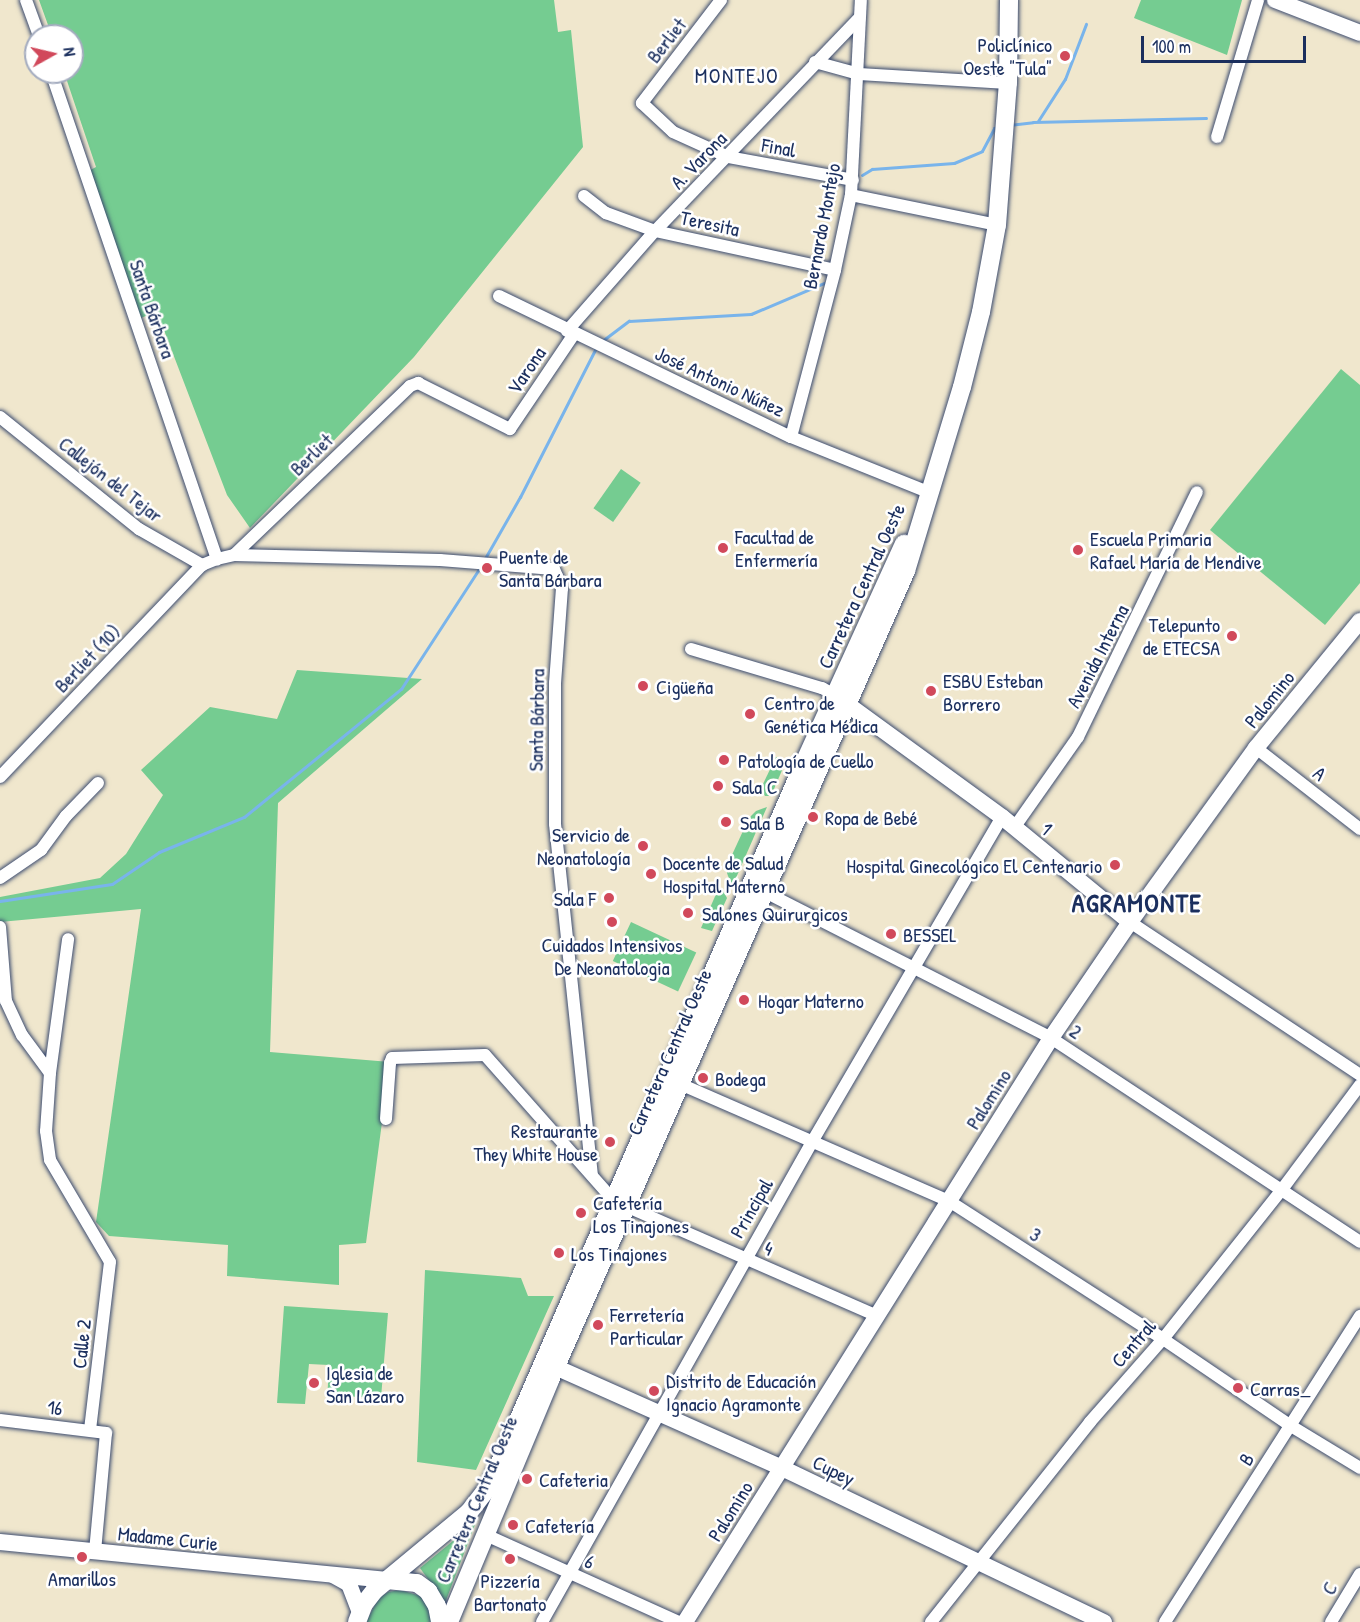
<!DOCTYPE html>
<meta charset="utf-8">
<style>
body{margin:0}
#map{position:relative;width:1360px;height:1622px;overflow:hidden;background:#f0e7cd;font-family:"Patrick Hand",sans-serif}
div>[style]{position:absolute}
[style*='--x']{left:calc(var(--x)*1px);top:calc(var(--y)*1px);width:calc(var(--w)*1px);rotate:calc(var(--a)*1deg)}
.green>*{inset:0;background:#75cc91;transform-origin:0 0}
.stream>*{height:3px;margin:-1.5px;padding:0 1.5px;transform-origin:1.5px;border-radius:1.5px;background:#79b4eb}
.roads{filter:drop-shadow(0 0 2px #3b4b6f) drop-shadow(0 0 2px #3b4b6f)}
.street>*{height:12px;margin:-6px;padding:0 6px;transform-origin:6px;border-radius:6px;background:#fff}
.secondary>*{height:16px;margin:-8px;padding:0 8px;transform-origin:8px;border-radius:8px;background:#fff}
.primary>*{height:18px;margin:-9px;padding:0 9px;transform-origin:9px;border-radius:9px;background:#fff}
.dots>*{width:16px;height:16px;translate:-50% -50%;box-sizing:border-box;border:3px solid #fff;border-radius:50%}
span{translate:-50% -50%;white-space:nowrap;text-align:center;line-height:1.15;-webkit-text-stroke:5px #fff;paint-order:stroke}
.street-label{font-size:20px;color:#1b2f5e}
.poi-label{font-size:20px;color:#1b2f5e}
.right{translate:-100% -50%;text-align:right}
.left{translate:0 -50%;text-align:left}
.neighbourhood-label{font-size:21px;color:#1b2f5e;letter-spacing:1.5px}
.district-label{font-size:26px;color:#1b2f5e;font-weight:700;letter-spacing:1.5px}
.north{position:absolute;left:24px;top:24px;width:60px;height:60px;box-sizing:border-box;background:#fff;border:2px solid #a4acbf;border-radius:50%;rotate:82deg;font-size:16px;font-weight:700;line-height:24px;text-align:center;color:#1b2f5e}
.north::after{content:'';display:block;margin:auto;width:21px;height:27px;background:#d1495b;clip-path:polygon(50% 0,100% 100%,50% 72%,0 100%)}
.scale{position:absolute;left:1141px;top:36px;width:165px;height:27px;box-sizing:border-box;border:3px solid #1b2f5e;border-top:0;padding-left:8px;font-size:18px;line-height:21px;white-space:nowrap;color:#1b2f5e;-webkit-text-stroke:4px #fff;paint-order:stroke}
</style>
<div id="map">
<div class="green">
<div style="clip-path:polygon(39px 0,554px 0,558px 32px,571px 30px,583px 147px,414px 357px,250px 528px,227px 495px,157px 312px,135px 320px,81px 175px,96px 167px,64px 72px,72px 72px,72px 36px,52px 36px)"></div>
<div style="clip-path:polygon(1141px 0,1242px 0,1227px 55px,1134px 18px)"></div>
<div style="clip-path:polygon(1341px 369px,1360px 385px,1360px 583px,1325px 625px,1210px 530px)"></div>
<div style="left:621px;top:469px;width:24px;height:48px;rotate:35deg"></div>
<div style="clip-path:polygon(297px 670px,422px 679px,278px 803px,270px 1052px,390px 1062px,366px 1243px,339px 1245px,339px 1285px,227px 1276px,228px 1245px,109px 1236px,96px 1222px,141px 909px,0 922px,0 897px,100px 878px,126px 854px,163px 795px,141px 770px,210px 707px,277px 719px)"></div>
<div style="clip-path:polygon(776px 757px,786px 761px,771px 796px,765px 796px,761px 788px)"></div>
<div style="clip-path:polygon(767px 807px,732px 887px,727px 873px,731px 857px,749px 818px,756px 811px)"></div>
<div style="clip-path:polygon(723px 891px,727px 898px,712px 931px,701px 928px,717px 892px)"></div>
<div style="left:631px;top:922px;width:72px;height:43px;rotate:25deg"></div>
<div style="clip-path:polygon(425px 1270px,521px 1278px,528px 1296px,554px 1296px,476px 1470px,417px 1462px)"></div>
<div style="clip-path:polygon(284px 1306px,388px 1313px,381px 1398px,339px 1396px,337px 1403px,327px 1402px,329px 1365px,309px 1364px,305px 1404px,277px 1403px)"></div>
<div style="clip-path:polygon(476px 1522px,445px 1603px,420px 1568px)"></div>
<div style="clip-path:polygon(400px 1590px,421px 1596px,429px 1604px,434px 1622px,366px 1622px,378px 1599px,388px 1592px)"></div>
</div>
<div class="stream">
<div style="--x:1038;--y:121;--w:50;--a:-57.3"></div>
<div style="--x:1065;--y:79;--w:59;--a:-69.1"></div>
<div style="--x:1010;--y:125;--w:23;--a:-7"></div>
<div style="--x:1033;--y:122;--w:173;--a:-1.3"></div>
<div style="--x:862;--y:175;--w:12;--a:-31"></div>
<div style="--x:872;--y:169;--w:82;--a:-4.2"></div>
<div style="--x:954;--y:163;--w:30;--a:-23"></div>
<div style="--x:982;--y:151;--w:26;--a:-62"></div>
<div style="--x:994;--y:128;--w:4;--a:-14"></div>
<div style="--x:602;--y:341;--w:34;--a:-37"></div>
<div style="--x:629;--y:321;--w:122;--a:-3.3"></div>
<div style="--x:751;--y:314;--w:79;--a:-23"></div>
<div style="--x:484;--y:560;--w:73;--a:-60.3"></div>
<div style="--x:520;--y:497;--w:165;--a:-63"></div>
<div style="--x:0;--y:901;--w:113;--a:-8.6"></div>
<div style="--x:112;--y:884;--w:57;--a:-34.2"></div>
<div style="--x:159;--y:852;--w:92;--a:-22.4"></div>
<div style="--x:244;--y:817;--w:203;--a:-39.2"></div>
<div style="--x:401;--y:689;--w:147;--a:-57"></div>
</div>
<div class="roads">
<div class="street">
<div style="--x:26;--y:0;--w:38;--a:70"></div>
<div style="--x:721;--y:0;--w:130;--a:127.5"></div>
<div style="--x:642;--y:103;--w:42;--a:43.1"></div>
<div style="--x:673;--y:132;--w:60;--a:24.4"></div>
<div style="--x:728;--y:157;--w:127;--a:10.4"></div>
<div style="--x:815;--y:62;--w:46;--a:15.3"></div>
<div style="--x:859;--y:74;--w:149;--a:3.5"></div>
<div style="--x:51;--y:72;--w:515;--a:71.18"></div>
<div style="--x:1217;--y:137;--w:143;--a:-73.3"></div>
<div style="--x:851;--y:195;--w:149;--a:11.6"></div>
<div style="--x:584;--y:196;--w:28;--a:38"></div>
<div style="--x:606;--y:213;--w:52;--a:20.2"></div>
<div style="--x:655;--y:231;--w:184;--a:12.2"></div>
<div style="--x:499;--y:296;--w:324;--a:25.8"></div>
<div style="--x:791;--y:437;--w:148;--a:21.9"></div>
<div style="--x:567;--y:331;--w:133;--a:-48.7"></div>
<div style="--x:655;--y:231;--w:295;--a:-46.2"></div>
<div style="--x:0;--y:417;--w:179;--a:38.9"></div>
<div style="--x:139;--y:529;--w:73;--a:29.7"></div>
<div style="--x:791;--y:437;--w:173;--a:-75.2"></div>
<div style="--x:835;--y:270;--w:77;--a:-78"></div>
<div style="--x:851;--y:195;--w:195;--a:-87.1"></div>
<div style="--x:234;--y:555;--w:244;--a:-43.8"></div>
<div style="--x:410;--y:386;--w:9;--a:-21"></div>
<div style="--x:418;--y:383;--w:103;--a:26.6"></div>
<div style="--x:510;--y:429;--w:115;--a:-56"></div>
<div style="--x:691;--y:649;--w:137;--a:16.6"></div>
<div style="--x:822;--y:688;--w:15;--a:28"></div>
<div style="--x:1256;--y:748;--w:132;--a:37.9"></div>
<div style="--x:0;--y:777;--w:293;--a:-46.4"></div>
<div style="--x:202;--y:565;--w:16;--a:-22"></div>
<div style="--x:217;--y:559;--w:17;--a:-13"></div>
<div style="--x:234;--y:555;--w:206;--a:1.4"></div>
<div style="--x:440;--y:560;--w:114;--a:4.5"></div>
<div style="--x:554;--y:569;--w:21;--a:67"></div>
<div style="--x:562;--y:588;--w:95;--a:94.2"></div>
<div style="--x:555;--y:683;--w:141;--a:90"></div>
<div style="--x:555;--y:824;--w:353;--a:84"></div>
<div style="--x:1014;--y:828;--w:111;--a:-54.9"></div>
<div style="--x:1078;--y:737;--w:272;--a:-64.1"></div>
<div style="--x:0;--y:878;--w:50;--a:-34.3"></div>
<div style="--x:41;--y:850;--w:42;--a:-53.7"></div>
<div style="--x:66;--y:816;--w:46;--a:-45.9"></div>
<div style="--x:759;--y:889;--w:328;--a:27"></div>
<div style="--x:1051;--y:1038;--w:370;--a:33.4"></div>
<div style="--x:1130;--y:922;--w:276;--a:33.6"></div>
<div style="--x:0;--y:927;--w:74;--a:85.4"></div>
<div style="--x:6;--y:1001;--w:38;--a:65"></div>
<div style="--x:22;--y:1035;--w:47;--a:53.6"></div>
<div style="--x:50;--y:1073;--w:58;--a:93.9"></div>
<div style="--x:46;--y:1131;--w:29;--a:82"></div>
<div style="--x:50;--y:1160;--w:118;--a:59.5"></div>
<div style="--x:110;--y:1262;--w:169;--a:96.8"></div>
<div style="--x:50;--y:1073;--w:135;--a:-82.3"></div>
<div style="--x:673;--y:1081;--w:301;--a:23.5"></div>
<div style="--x:949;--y:1201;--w:255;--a:32.8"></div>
<div style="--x:1163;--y:1339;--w:155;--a:34.2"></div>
<div style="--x:1291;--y:1426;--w:81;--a:31.3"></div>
<div style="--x:386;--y:1119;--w:56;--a:-85.9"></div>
<div style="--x:390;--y:1063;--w:5;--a:-68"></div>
<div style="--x:392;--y:1058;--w:93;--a:-1.8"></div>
<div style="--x:485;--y:1055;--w:195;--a:48.5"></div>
<div style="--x:614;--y:1201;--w:287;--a:23.6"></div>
<div style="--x:0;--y:1420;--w:107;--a:7"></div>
<div style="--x:106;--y:1433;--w:120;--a:95.3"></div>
<div style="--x:486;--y:1535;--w:212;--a:24.3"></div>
<div style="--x:542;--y:1622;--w:551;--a:-60.64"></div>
<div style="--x:812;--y:1142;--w:376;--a:-59.7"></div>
<div style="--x:931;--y:1622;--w:256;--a:-51.5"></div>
<div style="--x:1090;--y:1422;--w:111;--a:-48.7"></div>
<div style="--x:1163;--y:1339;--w:188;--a:-51.5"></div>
<div style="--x:1280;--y:1192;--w:134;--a:-53.2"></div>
<div style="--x:1165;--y:1622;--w:363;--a:-57.5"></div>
<div style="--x:1331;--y:1622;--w:56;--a:-58.9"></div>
</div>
<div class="secondary">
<div style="--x:1275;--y:0;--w:91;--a:21.2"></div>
<div style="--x:836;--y:696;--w:205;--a:36.1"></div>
<div style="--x:1002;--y:817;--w:166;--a:39.4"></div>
<div style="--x:544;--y:1362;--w:261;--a:24"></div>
<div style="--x:782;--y:1468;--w:357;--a:25.6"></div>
<div style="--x:0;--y:1542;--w:389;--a:5.6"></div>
<div style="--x:333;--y:1575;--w:18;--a:29"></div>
<div style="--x:349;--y:1584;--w:30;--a:69"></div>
<div style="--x:685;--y:1622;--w:689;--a:-57.92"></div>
<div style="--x:1051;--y:1038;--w:140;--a:-55.7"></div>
<div style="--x:1130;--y:922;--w:215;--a:-54.1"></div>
<div style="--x:1256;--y:748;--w:164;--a:-50.7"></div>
</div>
<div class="primary">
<div style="--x:387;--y:1580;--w:30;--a:6"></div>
<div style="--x:417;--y:1583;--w:14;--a:36"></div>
<div style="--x:428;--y:1591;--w:17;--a:59"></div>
<div style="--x:437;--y:1606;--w:16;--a:79"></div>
<div style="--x:357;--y:1622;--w:19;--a:-69"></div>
<div style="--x:364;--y:1604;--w:18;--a:-52"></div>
<div style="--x:375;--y:1590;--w:122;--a:-39.7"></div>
<div style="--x:469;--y:1512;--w:34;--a:-52"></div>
<div style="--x:490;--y:1485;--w:787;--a:-66.5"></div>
<div style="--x:804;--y:763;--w:241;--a:-65.5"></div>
<div style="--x:449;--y:1622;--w:262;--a:-67.3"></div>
<div style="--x:550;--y:1380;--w:884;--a:-66.25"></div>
<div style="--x:906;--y:571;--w:192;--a:-73.1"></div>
<div style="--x:962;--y:387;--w:77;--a:-75.8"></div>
<div style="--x:981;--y:312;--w:88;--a:-79.6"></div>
<div style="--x:997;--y:225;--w:142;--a:-85.6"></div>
<div style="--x:1008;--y:83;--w:83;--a:-89.3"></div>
</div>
</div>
<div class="dots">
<div style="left:1065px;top:56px;background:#d1495b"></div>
<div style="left:723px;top:548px;background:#d1495b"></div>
<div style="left:1078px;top:550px;background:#d1495b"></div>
<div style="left:487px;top:568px;background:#d1495b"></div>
<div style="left:1232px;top:636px;background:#d1495b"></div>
<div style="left:643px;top:686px;background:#d1495b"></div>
<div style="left:931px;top:691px;background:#d1495b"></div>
<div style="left:750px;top:714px;background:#d1495b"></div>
<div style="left:724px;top:760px;background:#d1495b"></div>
<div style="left:718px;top:786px;background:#d1495b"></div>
<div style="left:813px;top:817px;background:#d1495b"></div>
<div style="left:726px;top:822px;background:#d1495b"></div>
<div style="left:643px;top:846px;background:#d1495b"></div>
<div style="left:1115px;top:865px;background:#d1495b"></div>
<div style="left:651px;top:874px;background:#d1495b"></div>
<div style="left:609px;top:898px;background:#d1495b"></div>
<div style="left:688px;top:913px;background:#d1495b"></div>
<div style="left:612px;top:922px;background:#d1495b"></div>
<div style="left:891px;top:934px;background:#d1495b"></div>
<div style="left:744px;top:1000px;background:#d1495b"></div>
<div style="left:703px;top:1078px;background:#d1495b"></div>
<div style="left:610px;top:1142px;background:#d1495b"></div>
<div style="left:581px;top:1213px;background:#d1495b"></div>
<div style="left:559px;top:1253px;background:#d1495b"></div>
<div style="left:598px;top:1325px;background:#d1495b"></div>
<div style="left:314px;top:1383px;background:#d1495b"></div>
<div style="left:1238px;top:1388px;background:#d1495b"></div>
<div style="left:654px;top:1391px;background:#d1495b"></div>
<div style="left:527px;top:1479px;background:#d1495b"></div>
<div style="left:513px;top:1525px;background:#d1495b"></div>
<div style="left:82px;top:1557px;background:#d1495b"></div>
<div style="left:510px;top:1559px;background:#d1495b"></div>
</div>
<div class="street-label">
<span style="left:666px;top:40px;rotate:-52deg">Berliet</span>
<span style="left:779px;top:147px;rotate:10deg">Final</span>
<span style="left:698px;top:160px;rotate:-46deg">A. Varona</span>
<span style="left:710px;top:223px;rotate:12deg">Teresita</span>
<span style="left:821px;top:226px;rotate:-79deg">Bernardo Montejo</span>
<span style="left:153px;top:309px;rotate:71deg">Santa Bárbara</span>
<span style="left:526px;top:370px;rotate:-56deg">Varona</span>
<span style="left:720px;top:381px;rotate:25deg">José Antonio Núñez</span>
<span style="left:311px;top:454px;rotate:-44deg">Berliet</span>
<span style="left:111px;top:479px;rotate:38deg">Callejón del Tejar</span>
<span style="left:861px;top:586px;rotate:-65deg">Carretera Central Oeste</span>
<span style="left:1097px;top:656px;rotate:-63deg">Avenida Interna</span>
<span style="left:87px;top:658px;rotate:-46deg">Berliet (10)</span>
<span style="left:1269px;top:699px;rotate:-51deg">Palomino</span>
<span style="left:536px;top:720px;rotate:-89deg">Santa Bárbara</span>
<span style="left:1320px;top:773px;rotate:38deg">A</span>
<span style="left:1047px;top:828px;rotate:40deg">1</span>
<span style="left:1076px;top:1031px;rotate:34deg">2</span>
<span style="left:669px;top:1052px;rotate:-66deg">Carretera Central Oeste</span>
<span style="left:988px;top:1099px;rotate:-58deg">Palomino</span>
<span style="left:751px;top:1208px;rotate:-60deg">Principal</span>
<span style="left:1036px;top:1234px;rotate:33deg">3</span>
<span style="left:769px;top:1248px;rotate:24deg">4</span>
<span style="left:1133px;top:1343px;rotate:-49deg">Central</span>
<span style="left:81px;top:1344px;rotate:-84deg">Calle 2</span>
<span style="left:55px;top:1407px;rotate:6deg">16</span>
<span style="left:1246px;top:1459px;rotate:-57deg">B</span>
<span style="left:834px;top:1470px;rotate:26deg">Cupey</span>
<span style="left:476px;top:1499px;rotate:-67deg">Carretera Central Oeste</span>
<span style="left:730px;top:1511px;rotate:-58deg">Palomino</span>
<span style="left:168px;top:1538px;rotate:6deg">Madame Curie</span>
<span style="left:590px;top:1561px;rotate:24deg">6</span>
<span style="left:1329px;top:1588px;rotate:-59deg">C</span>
</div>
<div class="poi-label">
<span class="right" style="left:1052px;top:56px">Policlínico<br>Oeste "Tula"</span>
<span class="left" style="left:735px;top:548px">Facultad de<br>Enfermería</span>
<span class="left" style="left:1090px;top:550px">Escuela Primaria<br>Rafael María de Mendive</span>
<span class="left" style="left:499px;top:568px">Puente de<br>Santa Bárbara</span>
<span class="right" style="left:1220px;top:636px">Telepunto<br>de ETECSA</span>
<span class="left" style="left:943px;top:692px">ESBU Esteban<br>Borrero</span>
<span class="left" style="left:656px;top:686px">Cigüeña</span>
<span class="left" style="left:764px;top:714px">Centro de<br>Genética Médica</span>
<span class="left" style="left:738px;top:760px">Patología de Cuello</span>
<span class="left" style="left:732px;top:786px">Sala C</span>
<span class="left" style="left:825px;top:817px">Ropa de Bebé</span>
<span class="left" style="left:740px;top:822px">Sala B</span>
<span class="right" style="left:630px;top:846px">Servicio de<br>Neonatología</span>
<span class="left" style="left:663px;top:874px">Docente de Salud<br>Hospital Materno</span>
<span class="right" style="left:1102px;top:865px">Hospital Ginecológico El Centenario</span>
<span class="right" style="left:596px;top:898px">Sala F</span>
<span class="left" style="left:702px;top:913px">Salones Quirurgicos</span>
<span class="left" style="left:903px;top:934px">BESSEL</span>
<span style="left:612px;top:956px">Cuidados Intensivos<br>De Neonatologia</span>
<span class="left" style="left:758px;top:1000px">Hogar Materno</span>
<span class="left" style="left:715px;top:1078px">Bodega</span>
<span class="right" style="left:598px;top:1142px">Restaurante<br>They White House</span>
<span class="left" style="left:593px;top:1214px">Cafetería<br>Los Tinajones</span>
<span class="left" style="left:571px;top:1253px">Los Tinajones</span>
<span class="left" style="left:610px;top:1326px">Ferretería<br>Particular</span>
<span class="left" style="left:326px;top:1384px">Iglesia de<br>San Lázaro</span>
<span class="left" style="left:666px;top:1392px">Distrito de Educación<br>Ignacio Agramonte</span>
<span class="left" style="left:1250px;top:1388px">Carras_</span>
<span class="left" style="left:539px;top:1479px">Cafeteria</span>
<span class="left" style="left:525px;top:1525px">Cafetería</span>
<span style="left:82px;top:1578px">Amarillos</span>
<span style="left:510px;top:1592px">Pizzería<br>Bartonato</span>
</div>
<div class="neighbourhood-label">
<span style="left:737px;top:76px">MONTEJO</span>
</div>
<div class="district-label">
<span style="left:1137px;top:903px">AGRAMONTE</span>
</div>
<div class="north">N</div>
<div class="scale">100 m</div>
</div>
